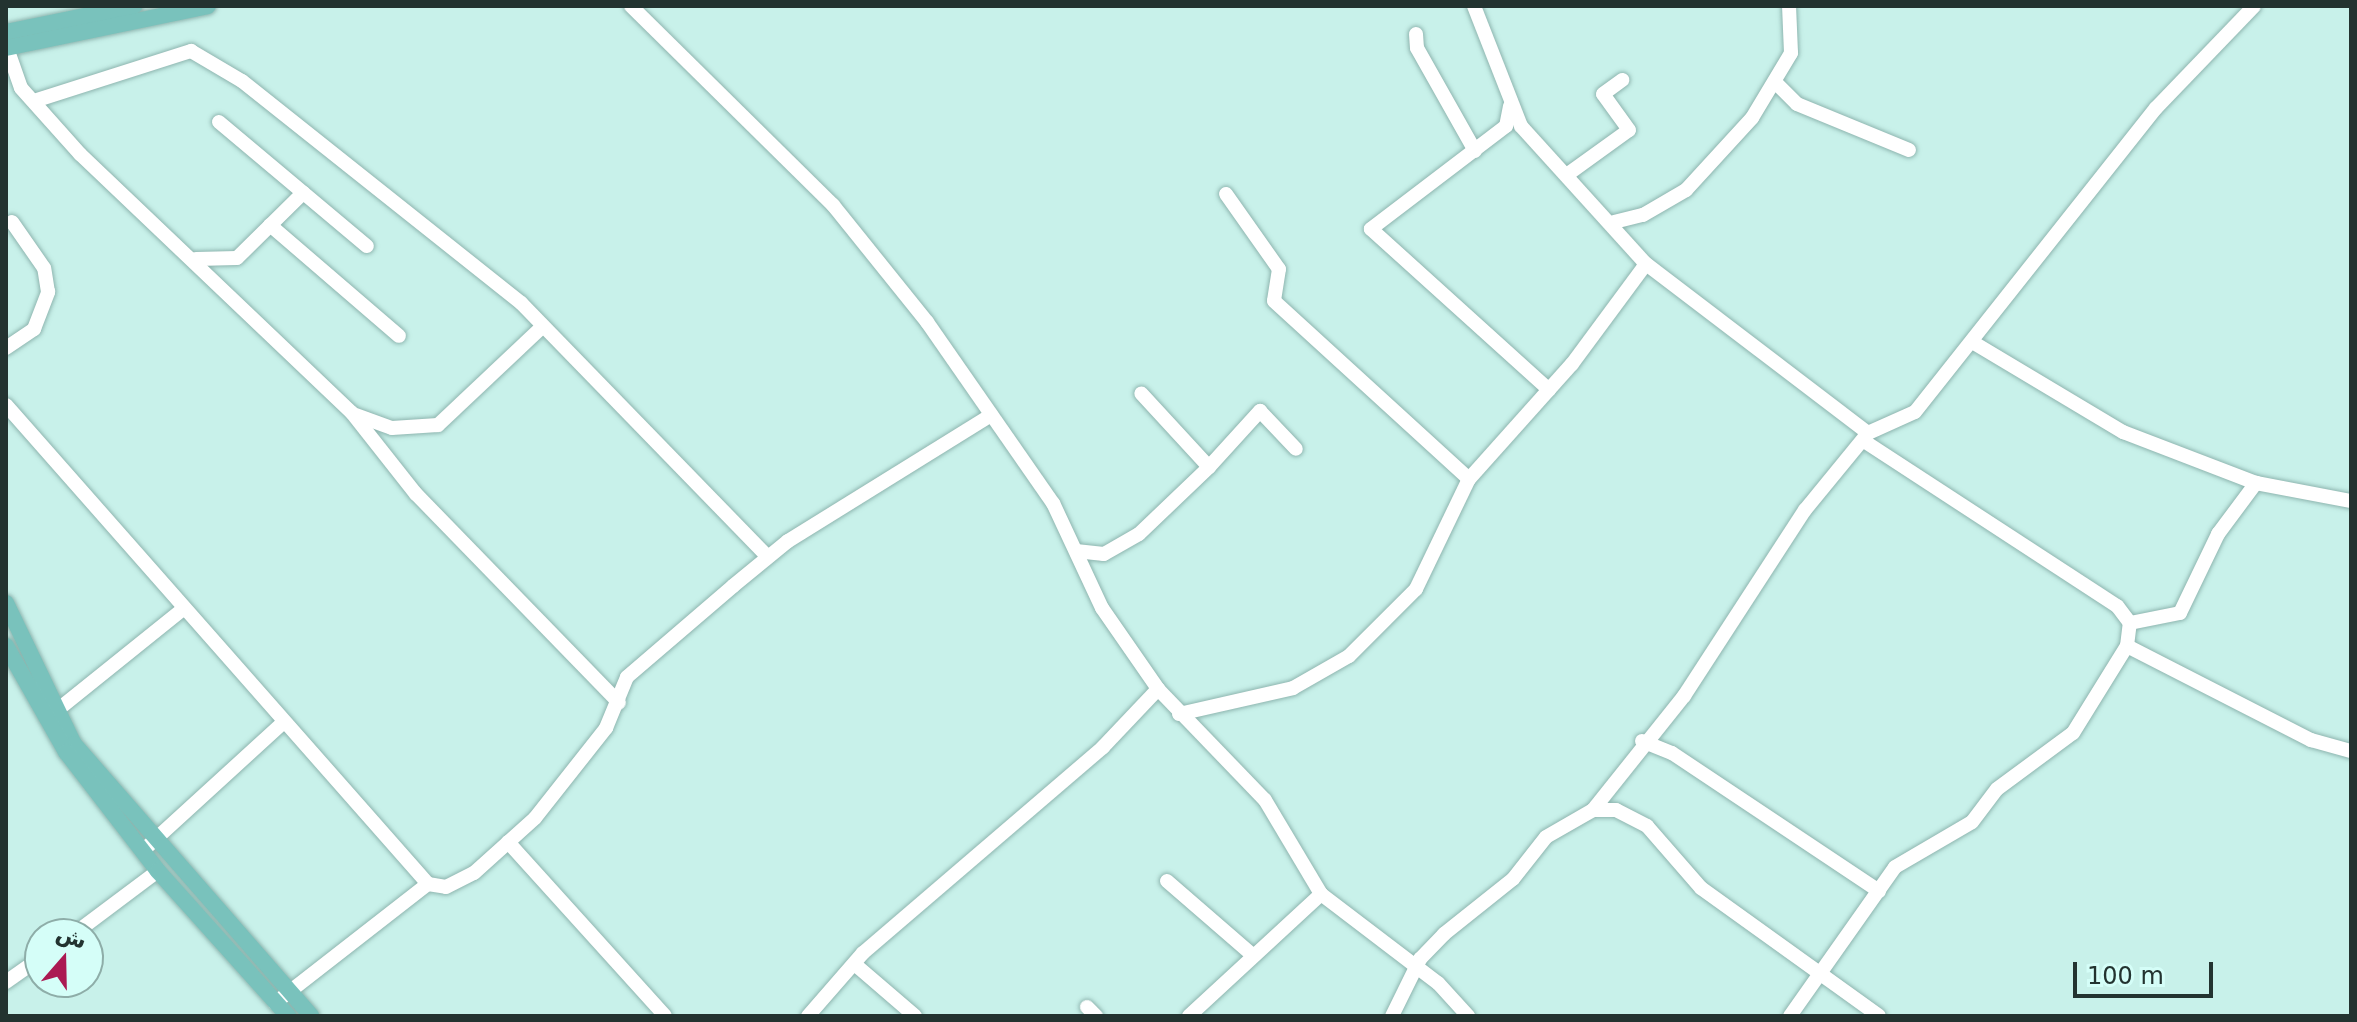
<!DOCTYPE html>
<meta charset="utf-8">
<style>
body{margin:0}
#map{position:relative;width:2357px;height:1022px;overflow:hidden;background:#c8f1ea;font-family:"DejaVu Sans",Vazirmatn,sans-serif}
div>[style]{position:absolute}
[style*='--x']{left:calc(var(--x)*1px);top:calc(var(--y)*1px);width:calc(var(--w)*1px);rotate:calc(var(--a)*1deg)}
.roads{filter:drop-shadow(0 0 2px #8eb5af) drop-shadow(0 0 2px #8eb5af)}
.minor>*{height:14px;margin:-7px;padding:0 7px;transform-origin:7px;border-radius:7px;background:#fff}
.major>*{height:16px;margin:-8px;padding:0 8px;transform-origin:8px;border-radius:8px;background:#79c2bc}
span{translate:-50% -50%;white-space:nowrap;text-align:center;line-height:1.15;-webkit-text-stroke:8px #d5fef8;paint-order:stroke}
.frame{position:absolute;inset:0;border:8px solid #233330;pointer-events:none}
.north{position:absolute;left:24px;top:918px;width:80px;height:80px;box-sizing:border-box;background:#d5fef8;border:2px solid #8eada8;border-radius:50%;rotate:20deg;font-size:22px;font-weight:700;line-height:32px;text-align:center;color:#233330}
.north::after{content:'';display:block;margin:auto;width:28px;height:36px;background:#ab1a52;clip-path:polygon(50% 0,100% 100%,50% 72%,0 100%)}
.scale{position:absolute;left:2073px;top:962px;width:140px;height:36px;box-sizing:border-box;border:4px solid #233330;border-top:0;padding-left:10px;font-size:24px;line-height:28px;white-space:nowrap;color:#233330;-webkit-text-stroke:6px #d5fef8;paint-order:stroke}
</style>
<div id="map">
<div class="roads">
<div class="minor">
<div style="--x:631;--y:6;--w:284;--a:44.6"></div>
<div style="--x:833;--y:205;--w:150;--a:51.2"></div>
<div style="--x:927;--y:322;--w:221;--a:55.2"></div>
<div style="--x:1053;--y:503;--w:116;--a:65"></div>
<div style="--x:1102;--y:608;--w:98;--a:55.3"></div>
<div style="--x:1158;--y:689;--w:154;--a:46.1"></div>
<div style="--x:1265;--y:800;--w:109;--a:59.2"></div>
<div style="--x:1321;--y:894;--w:147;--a:37.3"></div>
<div style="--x:1438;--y:983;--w:45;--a:47.7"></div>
<div style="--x:1416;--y:34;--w:14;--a:86"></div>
<div style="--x:1417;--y:48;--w:118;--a:60.6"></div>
<div style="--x:7;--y:48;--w:42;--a:70.7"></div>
<div style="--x:21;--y:88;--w:89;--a:48.2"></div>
<div style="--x:80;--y:154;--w:376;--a:43.6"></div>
<div style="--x:352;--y:413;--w:103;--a:51.7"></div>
<div style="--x:416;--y:494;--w:291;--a:45.8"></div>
<div style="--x:1777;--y:84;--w:28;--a:45"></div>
<div style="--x:1797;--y:104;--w:121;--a:22.3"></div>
<div style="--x:34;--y:101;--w:165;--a:-17.7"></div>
<div style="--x:191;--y:51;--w:59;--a:30.5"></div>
<div style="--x:242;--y:81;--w:357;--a:38.5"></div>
<div style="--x:521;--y:303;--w:353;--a:45.8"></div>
<div style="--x:1510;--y:106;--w:20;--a:101"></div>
<div style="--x:1506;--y:126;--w:170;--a:142.7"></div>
<div style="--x:1371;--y:229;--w:240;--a:42.1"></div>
<div style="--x:219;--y:122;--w:193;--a:40"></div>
<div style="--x:1568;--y:174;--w:75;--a:-35.8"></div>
<div style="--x:1629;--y:130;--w:44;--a:-125.8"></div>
<div style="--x:1603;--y:94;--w:24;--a:-36"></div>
<div style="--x:1226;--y:194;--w:92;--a:54.8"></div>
<div style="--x:1279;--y:269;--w:32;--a:99"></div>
<div style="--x:1274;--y:301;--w:264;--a:42.4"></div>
<div style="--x:1614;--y:222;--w:30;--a:-14"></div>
<div style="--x:1643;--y:215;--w:50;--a:-30.2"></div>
<div style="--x:1686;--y:190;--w:98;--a:-47.5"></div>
<div style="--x:1752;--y:118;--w:76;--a:-59"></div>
<div style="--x:1791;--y:53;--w:47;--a:-92.4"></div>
<div style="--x:270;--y:225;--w:170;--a:40.7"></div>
<div style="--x:196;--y:259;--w:41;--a:-1.4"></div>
<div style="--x:237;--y:258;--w:93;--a:-44.6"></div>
<div style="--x:1974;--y:343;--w:174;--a:30.9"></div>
<div style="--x:2123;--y:432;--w:142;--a:21"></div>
<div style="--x:2256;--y:483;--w:97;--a:10.7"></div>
<div style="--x:6;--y:348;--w:34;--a:-34"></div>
<div style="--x:34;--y:329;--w:40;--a:-69"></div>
<div style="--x:48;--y:292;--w:24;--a:-99"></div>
<div style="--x:44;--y:268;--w:56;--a:-124.8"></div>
<div style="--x:6;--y:405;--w:638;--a:48.62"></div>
<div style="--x:428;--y:884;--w:18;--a:9"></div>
<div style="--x:446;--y:887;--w:31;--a:-27"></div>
<div style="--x:474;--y:873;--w:82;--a:-42"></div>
<div style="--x:535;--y:818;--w:115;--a:-51.7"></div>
<div style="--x:606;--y:728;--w:55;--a:-67.6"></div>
<div style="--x:627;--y:677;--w:140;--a:-40.6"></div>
<div style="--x:733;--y:586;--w:71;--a:-39.3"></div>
<div style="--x:788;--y:541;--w:239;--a:-31.8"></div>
<div style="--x:356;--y:415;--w:38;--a:20"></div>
<div style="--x:392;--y:428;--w:46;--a:-3.7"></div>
<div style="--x:438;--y:425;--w:143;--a:-43.3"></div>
<div style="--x:1868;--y:433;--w:51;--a:-24.1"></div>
<div style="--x:1915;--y:412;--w:388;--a:-51.6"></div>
<div style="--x:2156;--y:108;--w:141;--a:-46.1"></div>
<div style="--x:1209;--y:467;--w:76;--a:-47.7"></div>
<div style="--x:1260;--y:411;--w:52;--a:46.5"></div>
<div style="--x:1076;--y:551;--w:28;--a:6"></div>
<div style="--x:1104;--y:554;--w:40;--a:-29.7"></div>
<div style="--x:1139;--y:534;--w:97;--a:-43.7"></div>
<div style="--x:1209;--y:467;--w:100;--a:-132.6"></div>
<div style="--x:2130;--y:623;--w:51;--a:-11.3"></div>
<div style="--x:2180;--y:613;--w:88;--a:-64.3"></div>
<div style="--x:2218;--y:534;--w:64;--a:-53.3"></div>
<div style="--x:2127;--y:646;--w:207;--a:27.1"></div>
<div style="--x:2311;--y:740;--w:41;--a:15.4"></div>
<div style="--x:1179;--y:714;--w:117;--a:-12.8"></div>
<div style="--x:1293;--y:688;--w:64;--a:-29.7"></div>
<div style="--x:1349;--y:656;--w:95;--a:-45"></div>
<div style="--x:1416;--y:589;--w:122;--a:-64.3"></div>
<div style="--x:1469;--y:479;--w:154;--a:-48.2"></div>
<div style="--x:1572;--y:364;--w:124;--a:-53.5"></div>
<div style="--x:50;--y:716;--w:169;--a:-38.8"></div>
<div style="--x:1642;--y:741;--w:32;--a:22"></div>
<div style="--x:1672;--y:753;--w:249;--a:33.7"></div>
<div style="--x:1593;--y:810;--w:23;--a:0"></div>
<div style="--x:1616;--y:810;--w:35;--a:27"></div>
<div style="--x:1647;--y:826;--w:82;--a:48.9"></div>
<div style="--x:1701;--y:888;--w:219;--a:35.7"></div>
<div style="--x:508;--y:842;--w:234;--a:47.9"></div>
<div style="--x:148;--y:846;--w:184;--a:-42.4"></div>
<div style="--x:1167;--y:881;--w:110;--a:40.9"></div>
<div style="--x:74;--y:934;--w:105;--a:-36.9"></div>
<div style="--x:858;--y:967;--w:75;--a:40.7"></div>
<div style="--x:6;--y:982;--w:42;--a:-35.2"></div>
<div style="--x:275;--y:1003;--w:194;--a:-37.9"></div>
<div style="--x:1087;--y:1007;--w:13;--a:45"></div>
<div style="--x:808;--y:1016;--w:84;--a:-48.9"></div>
<div style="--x:863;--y:953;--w:316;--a:-40.6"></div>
<div style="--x:1103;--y:747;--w:80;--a:-46.5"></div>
<div style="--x:1189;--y:1016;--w:180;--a:-42.7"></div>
<div style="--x:1392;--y:1016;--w:64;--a:-63.8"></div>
<div style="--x:1420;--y:959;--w:35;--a:-46"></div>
<div style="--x:1444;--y:934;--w:88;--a:-38.6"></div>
<div style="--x:1513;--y:879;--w:53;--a:-51.8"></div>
<div style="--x:1546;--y:837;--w:54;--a:-29.9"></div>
<div style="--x:1593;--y:810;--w:146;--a:-51.4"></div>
<div style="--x:1684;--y:696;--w:222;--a:-57"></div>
<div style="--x:1805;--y:510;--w:99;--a:-50.7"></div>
<div style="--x:1868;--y:433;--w:279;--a:-142.7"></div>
<div style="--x:1646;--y:264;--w:186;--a:-132.2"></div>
<div style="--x:1521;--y:126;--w:129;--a:-111.4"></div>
<div style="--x:1790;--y:1016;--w:182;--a:-54.8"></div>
<div style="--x:1895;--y:867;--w:89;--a:-30.3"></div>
<div style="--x:1972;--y:822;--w:41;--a:-52.9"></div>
<div style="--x:1997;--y:789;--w:94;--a:-36.4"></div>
<div style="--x:2073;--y:733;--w:102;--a:-58.2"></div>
<div style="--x:2127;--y:646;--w:23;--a:-83"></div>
<div style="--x:2130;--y:623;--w:21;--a:-127"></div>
<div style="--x:2117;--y:606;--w:302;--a:-146.9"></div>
</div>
<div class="major">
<div style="--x:6;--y:32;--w:131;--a:-11.5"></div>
<div style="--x:6;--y:48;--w:206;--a:-11.7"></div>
<div style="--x:6;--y:603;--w:157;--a:64.3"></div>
<div style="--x:74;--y:744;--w:361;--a:48.9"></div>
<div style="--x:6;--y:646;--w:122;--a:60.5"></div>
<div style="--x:66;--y:752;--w:150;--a:52.3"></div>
<div style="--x:158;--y:871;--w:195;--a:48.1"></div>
</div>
</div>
<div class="frame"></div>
<div class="north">ش</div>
<div class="scale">100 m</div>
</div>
